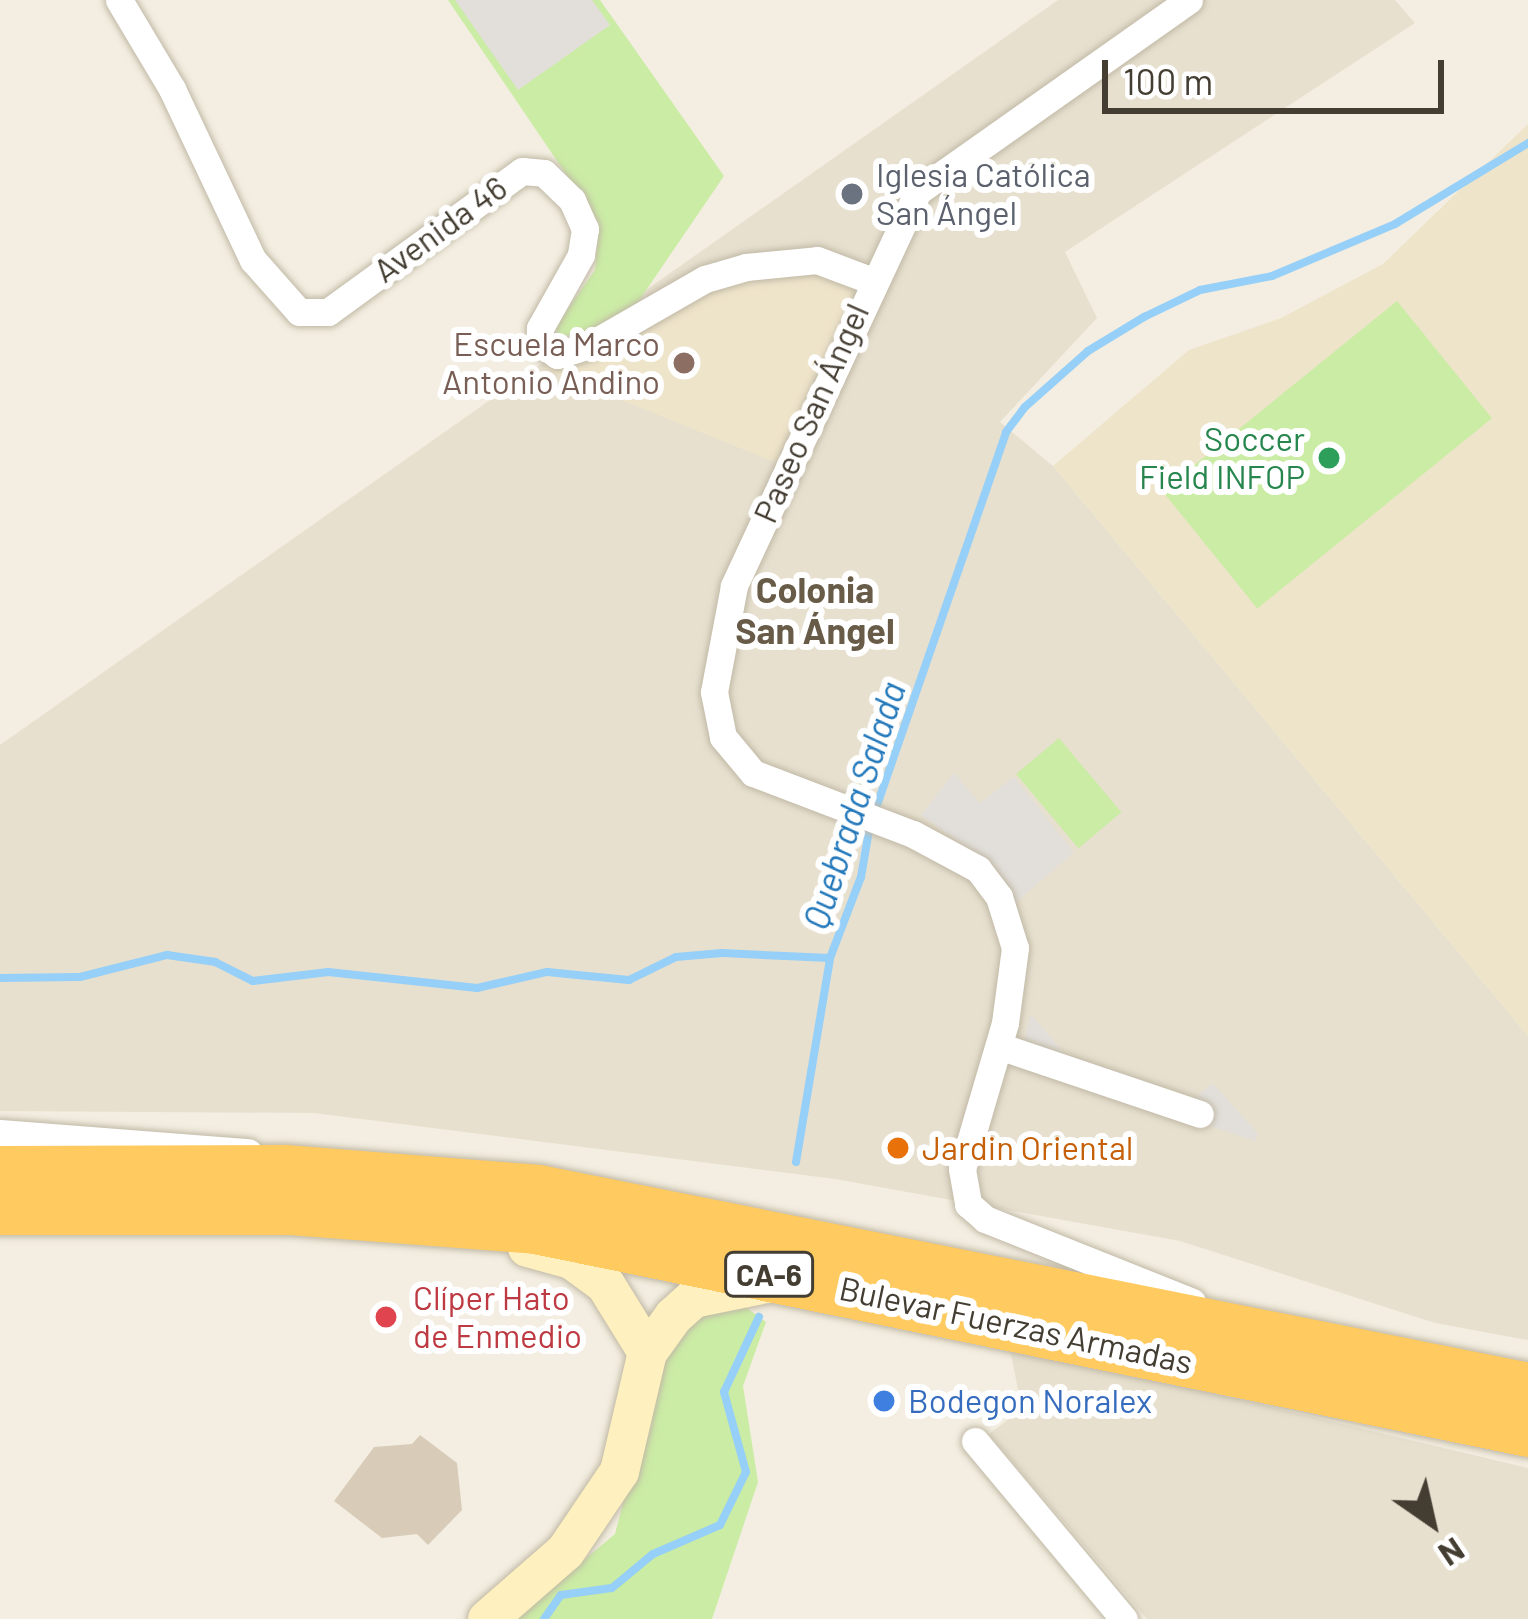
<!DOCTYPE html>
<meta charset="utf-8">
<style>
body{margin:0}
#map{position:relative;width:1528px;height:1619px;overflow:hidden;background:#f3eee1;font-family:Barlow,sans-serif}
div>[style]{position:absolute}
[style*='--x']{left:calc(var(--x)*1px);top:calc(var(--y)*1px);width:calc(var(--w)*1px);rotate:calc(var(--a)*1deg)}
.residential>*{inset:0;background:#e7e0cf}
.education>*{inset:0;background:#eee4ca}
.green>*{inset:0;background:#cbeca5;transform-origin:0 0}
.parking>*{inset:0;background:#e2dfdb}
.stream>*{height:8px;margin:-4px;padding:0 4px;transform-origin:4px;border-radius:4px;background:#96cff7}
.building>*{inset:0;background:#d8ccb9}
.roads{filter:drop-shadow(0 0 3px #c1b9a6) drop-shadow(0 0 3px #c1b9a6)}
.street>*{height:27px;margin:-13.5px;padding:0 13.5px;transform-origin:13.5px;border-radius:13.5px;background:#fff}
.secondary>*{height:39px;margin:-19.5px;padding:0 19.5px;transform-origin:19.5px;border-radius:19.5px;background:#fff0bf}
.highway>*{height:51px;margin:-25.5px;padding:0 25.5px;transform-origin:25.5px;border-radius:25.5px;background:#ffcb60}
.dots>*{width:33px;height:33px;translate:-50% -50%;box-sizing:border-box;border:6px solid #fff;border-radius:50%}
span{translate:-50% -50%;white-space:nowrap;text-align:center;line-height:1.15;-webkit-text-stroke:12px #fff;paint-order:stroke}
.shield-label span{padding:3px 9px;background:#fff;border:3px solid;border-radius:9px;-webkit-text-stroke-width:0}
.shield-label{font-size:30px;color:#443d32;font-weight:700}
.worship-label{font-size:33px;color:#5b616d}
.left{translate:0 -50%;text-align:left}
.street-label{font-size:33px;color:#443d32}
.education-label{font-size:33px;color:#785e54}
.right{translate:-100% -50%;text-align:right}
.leisure-label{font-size:33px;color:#27864d}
.food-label{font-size:33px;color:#c56008}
.health-label{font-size:33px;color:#be3a42}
.shop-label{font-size:33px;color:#366cbe}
.neighbourhood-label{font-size:36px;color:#685c48;font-weight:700}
.water-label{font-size:36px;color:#2278ba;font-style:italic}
.north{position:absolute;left:1372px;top:1463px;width:120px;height:120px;-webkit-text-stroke:9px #fff;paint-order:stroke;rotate:146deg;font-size:33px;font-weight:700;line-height:48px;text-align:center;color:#443d32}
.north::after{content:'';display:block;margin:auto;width:42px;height:54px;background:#443d32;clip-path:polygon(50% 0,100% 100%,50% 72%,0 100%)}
.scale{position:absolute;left:1102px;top:60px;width:342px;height:54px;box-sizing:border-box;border:6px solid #443d32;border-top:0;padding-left:15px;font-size:36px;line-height:42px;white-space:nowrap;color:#443d32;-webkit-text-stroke:9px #fff;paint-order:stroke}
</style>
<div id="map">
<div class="residential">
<div style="clip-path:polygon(1058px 0,1395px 0,1415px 23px,1065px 252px,1097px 318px,1000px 422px,1053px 466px,1528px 1036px,1528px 1340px,1435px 1323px,1180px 1241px,835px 1179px,314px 1113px,0 1111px,0 745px)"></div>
<div style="clip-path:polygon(1009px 1345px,1528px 1468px,1528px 1619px,1147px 1619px,989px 1434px,1022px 1409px)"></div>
</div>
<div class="education">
<div style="clip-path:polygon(1528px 124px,1528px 1036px,1053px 466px,1189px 350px,1281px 318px,1383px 264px)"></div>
<div style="clip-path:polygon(781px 266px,859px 282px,777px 463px,544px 369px,549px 356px,658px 305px)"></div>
</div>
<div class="green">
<div style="clip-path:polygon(448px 0,600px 0,724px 176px,638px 302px,590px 336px,558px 335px,555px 327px,595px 270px,599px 223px)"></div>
<div style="left:1397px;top:301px;width:151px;height:302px;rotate:51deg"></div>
<div style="left:1059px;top:738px;width:97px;height:56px;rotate:50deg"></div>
<div style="clip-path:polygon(737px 1301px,766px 1322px,743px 1386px,758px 1482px,712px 1619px,513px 1619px,615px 1534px,662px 1355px,695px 1309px)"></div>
</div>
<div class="parking">
<div style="clip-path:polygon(455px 0,592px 0,610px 25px,518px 90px)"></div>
<div style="clip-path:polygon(954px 773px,980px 803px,1014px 777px,1074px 852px,1014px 904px,988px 863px,921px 815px)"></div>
<div style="clip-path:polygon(1031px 1014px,1068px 1058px,1192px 1100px,1213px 1083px,1258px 1134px,1255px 1141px,1018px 1061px)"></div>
</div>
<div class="stream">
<div style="--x:875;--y:811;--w:401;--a:-70.9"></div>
<div style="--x:1006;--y:432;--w:31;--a:-53"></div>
<div style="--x:1025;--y:407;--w:84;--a:-41.6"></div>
<div style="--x:1088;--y:351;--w:66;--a:-31.3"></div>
<div style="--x:1144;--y:317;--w:62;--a:-25.7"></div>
<div style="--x:1200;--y:290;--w:73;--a:-11"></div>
<div style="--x:1272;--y:276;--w:134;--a:-22.9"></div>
<div style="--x:1395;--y:224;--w:156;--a:-31.3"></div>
<div style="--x:0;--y:978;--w:80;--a:-0.7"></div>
<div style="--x:80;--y:977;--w:90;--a:-14.2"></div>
<div style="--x:167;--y:955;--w:49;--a:8.3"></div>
<div style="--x:215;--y:962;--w:42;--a:26.6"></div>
<div style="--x:253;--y:981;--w:76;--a:-6.8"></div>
<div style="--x:328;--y:972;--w:150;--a:6.1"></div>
<div style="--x:477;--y:988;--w:72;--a:-12.9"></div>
<div style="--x:547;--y:972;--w:82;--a:5.6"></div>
<div style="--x:629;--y:980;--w:52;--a:-26.1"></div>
<div style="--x:676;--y:957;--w:46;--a:-5"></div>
<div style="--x:722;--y:953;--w:108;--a:2.7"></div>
<div style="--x:796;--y:1162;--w:207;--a:-80.5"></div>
<div style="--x:830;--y:958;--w:87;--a:-69.1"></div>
<div style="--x:861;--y:877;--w:53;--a:-80.2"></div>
<div style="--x:544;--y:1619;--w:29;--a:-55"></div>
<div style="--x:561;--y:1595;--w:51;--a:-7.8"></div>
<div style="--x:612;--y:1588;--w:53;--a:-39.7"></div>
<div style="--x:653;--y:1554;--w:73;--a:-23.4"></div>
<div style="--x:720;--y:1525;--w:59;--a:-63.9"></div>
<div style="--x:746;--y:1472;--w:83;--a:-105.4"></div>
<div style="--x:724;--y:1392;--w:83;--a:-65"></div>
</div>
<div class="building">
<div style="clip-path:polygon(420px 1435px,457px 1463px,462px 1510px,428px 1545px,417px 1534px,382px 1538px,334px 1501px,374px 1447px,412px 1444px)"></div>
</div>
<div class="roads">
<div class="street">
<div style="--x:119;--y:0;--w:104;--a:59.2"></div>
<div style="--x:172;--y:89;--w:189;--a:64.7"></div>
<div style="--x:253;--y:260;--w:69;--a:48.5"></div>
<div style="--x:299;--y:312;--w:29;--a:0"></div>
<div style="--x:328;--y:312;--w:240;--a:-36"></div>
<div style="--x:522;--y:171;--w:22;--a:5"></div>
<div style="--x:544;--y:173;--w:39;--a:44"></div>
<div style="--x:572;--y:200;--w:32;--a:66"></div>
<div style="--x:585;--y:229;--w:26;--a:99"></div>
<div style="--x:581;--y:255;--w:84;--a:119.3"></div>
<div style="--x:540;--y:328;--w:15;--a:90"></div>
<div style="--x:540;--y:343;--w:21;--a:35"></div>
<div style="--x:557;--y:355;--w:34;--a:-17"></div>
<div style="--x:590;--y:345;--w:133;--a:-29.9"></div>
<div style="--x:705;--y:279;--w:43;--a:-16.3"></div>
<div style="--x:746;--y:267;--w:71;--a:-5.6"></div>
<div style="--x:817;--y:260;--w:57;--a:20.7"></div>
<div style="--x:1189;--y:0;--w:332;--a:144.8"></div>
<div style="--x:918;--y:191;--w:436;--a:115"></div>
<div style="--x:734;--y:586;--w:108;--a:100.7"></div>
<div style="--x:714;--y:692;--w:46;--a:78.7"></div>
<div style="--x:723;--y:737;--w:47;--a:50.2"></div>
<div style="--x:753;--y:773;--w:171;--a:20.9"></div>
<div style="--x:913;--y:834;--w:74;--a:28.3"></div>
<div style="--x:978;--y:869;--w:35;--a:53"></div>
<div style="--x:999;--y:897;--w:53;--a:72.6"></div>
<div style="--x:1015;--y:948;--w:76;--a:97.6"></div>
<div style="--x:1005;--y:1023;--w:152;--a:106.4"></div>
<div style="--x:962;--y:1169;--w:36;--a:80"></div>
<div style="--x:968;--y:1204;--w:23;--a:41"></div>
<div style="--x:985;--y:1219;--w:223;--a:21.8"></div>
<div style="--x:999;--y:1046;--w:212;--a:18.7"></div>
<div style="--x:0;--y:1133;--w:249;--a:4.4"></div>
<div style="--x:975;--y:1441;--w:232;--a:50.1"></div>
</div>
<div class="secondary">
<div style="--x:527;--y:1247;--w:46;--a:15.3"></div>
<div style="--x:571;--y:1259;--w:42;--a:36.3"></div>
<div style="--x:605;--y:1284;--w:80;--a:58.3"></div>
<div style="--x:487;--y:1619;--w:103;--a:-41.1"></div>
<div style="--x:565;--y:1551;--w:97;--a:-56"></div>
<div style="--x:619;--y:1471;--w:122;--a:-76.8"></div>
<div style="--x:647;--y:1352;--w:44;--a:-54.2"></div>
<div style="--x:673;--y:1316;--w:27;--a:-42"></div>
<div style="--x:693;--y:1298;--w:75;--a:-11.6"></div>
</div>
<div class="highway">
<div style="--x:0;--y:1171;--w:284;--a:-0.2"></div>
<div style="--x:284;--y:1170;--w:255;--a:4.5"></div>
<div style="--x:538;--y:1190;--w:1010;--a:11.31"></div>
<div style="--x:0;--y:1209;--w:290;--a:0"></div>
<div style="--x:290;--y:1209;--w:246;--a:4.4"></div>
<div style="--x:535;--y:1228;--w:1014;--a:11.55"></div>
</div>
</div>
<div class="dots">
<div style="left:852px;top:194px;background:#6b7280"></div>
<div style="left:684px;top:363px;background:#8d6e63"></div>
<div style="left:1329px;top:458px;background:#2e9e5b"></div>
<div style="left:898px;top:1148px;background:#e8710a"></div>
<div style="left:386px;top:1317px;background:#e0444e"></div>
<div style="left:884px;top:1401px;background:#3f7fe0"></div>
</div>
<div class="shield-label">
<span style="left:769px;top:1274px">CA-6</span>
</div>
<div class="worship-label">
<span class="left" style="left:876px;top:194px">Iglesia Católica<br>San Ángel</span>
</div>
<div class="street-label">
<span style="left:440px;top:229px;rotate:-36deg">Avenida 46</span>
<span style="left:811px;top:413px;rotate:-66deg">Paseo San Ángel</span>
<span style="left:1016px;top:1325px;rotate:12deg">Bulevar Fuerzas Armadas</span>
</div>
<div class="education-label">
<span class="right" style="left:660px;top:363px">Escuela Marco<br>Antonio Andino</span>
</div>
<div class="leisure-label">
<span class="right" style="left:1305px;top:458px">Soccer<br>Field INFOP</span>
</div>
<div class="food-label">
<span class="left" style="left:922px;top:1148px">Jardin Oriental</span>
</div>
<div class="health-label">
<span class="left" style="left:413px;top:1317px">Clíper Hato<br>de Enmedio</span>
</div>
<div class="shop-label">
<span class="left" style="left:908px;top:1401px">Bodegon Noralex</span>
</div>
<div class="neighbourhood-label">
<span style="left:815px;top:609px">Colonia<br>San Ángel</span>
</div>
<div class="water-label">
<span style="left:853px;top:805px;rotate:-72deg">Quebrada Salada</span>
</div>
<div class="north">N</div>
<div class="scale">100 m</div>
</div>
